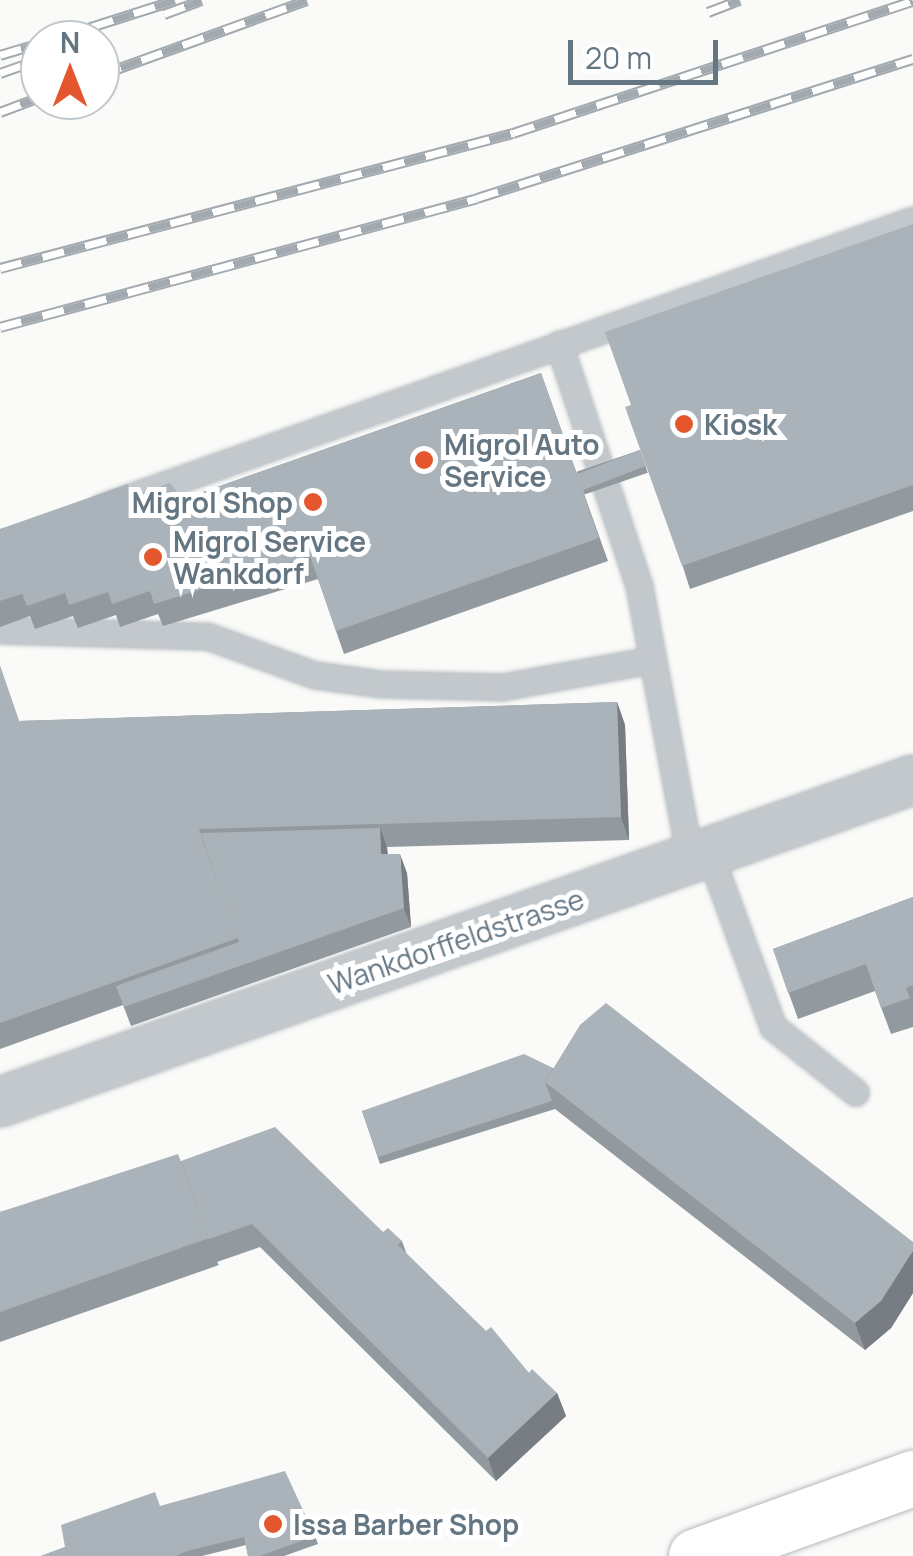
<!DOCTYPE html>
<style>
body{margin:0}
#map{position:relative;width:913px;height:1556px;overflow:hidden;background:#fafaf8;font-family:Manrope,sans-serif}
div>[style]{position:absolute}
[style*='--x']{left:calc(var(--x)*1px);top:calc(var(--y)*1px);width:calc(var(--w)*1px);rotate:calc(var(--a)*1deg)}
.roads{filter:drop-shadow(0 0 2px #b3babf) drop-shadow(0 0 2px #b3babf)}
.service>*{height:25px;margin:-12.5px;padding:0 12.5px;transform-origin:12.5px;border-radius:12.5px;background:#c3c8cc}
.minor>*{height:48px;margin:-24px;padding:0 24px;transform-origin:24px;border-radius:24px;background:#c3c8cc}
.secondary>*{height:55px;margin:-27.5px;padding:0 27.5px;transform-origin:27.5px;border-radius:27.5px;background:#fff}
.rail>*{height:11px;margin-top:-5.5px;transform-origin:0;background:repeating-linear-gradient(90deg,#fff 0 22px,#a2aab0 0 44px);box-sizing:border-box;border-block:2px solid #a2aab0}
.wall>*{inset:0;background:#929a9f;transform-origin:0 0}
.shaded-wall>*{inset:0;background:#777d82}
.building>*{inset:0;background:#aab3b9;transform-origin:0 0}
.dots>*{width:28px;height:28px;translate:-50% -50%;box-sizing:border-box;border:5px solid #fff;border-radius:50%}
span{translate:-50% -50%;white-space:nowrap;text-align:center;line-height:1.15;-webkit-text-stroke:10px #fff;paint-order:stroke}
.poi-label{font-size:28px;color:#657683;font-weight:700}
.left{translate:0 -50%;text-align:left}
.right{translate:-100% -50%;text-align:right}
.street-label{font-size:28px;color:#657683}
.north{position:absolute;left:20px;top:20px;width:100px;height:100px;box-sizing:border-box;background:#fff;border:2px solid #c1c8cd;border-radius:50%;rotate:0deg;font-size:28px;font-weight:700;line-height:40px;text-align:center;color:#657683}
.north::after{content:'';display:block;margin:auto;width:35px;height:45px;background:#e4572e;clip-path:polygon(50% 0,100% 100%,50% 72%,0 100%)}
.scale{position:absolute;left:568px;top:40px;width:150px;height:45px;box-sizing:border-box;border:5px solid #657683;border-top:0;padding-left:12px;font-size:30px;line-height:35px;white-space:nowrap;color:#657683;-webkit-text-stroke:8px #fff;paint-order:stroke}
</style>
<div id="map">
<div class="roads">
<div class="service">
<div style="--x:559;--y:344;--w:255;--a:71.7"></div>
<div style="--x:639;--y:586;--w:278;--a:79.4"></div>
<div style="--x:102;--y:507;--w:860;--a:-19.49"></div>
<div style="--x:0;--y:630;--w:207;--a:1.7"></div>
<div style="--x:207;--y:636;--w:115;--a:19.9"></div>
<div style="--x:315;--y:675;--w:68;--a:7.7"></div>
<div style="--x:382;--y:684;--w:120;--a:1.4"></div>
<div style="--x:502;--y:687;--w:150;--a:-10.3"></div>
<div style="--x:709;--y:852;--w:186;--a:69.9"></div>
<div style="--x:773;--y:1027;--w:105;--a:38.4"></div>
</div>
<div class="minor">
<div style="--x:0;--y:1102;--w:968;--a:-19.43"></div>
</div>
<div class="secondary">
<div style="--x:696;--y:1556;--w:231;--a:-19.8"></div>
</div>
</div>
<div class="rail">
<div style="--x:708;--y:12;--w:34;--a:-21"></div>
<div style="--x:164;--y:14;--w:40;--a:-20.2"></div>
<div style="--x:50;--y:40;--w:131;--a:-17.7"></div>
<div style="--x:0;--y:55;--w:42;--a:-16.7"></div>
<div style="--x:0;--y:73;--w:42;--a:-19.3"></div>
<div style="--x:100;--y:75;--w:220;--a:-19.9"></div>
<div style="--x:0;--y:112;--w:43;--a:-20.6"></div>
<div style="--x:0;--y:268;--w:530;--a:-14.74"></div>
<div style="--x:513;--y:133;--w:421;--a:-18.3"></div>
<div style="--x:0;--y:327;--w:494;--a:-15.1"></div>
<div style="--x:477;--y:198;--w:458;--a:-17.7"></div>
</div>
<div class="wall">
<div style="clip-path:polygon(913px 224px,913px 511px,690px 589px,631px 405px)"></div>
<div style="clip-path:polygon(541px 373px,608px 561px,344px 654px,318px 579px,163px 626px,158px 614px,120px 627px,116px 615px,78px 628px,73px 616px,35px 629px,30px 616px,0 627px,0 529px,132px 496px,183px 499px)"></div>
<div style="left:640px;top:450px;width:24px;height:67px;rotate:71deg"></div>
<div style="clip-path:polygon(0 666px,19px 721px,617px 702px,625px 725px,629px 840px,387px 847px,388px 854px,407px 873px,411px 927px,131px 1026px,123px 1005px,0 1049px)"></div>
<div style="clip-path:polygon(913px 897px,913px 1027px,891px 1034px,875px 991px,798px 1019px,773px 949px)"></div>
<div style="clip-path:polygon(553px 1068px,913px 1242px,913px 1293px,891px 1328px,865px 1350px,555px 1109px,380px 1164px,362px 1111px)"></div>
<div style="clip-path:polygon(181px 1161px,383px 1232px,402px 1241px,407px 1255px,529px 1373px,557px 1393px,566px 1416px,496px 1481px,260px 1247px,217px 1262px,219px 1265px,0 1342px,0 1212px)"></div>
<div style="clip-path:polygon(160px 1506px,315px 1536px,318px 1544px,284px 1556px,248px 1556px,246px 1545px,202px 1556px,41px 1556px,65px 1547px)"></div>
</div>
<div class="shaded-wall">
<div style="clip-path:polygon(617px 702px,625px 725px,629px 840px,621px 817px)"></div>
<div style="clip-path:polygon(380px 828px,387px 847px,388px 874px,381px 854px)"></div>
<div style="clip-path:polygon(400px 854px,407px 873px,411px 927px,404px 908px)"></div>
<div style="clip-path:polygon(913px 1251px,913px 1293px,891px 1328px,865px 1350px,855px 1323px)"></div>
<div style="clip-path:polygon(557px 1393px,566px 1416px,496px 1481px,488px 1458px)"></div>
</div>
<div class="building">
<div style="clip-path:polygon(913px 224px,913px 485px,682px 566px,625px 407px,631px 405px,605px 332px)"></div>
<div style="clip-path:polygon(541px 373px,599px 538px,336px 631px,310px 556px,154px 604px,150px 591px,112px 604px,108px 592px,69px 605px,65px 593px,27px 606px,22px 594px,0 601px,0 529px,128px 484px,132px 496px,170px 483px,183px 499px)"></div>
<div style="left:640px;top:450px;width:17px;height:67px;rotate:69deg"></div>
<div style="clip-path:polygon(0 666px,19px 721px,617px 702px,621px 817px,199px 829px,238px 938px,0 1023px)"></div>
<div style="clip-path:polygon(380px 828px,381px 854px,400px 854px,404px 908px,124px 1007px,116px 986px,239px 942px,201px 833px)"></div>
<div style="clip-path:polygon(913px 897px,913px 985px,906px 988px,910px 998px,881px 1008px,866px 964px,788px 993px,773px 949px)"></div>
<div style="clip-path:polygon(606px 1003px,913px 1242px,913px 1251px,881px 1301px,855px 1323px,545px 1082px,580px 1025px)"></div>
<div style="clip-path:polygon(524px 1054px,553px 1068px,545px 1082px,552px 1101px,378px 1157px,362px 1111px)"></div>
<div style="clip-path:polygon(275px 1127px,383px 1232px,388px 1228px,402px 1241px,398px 1245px,486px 1331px,491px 1327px,529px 1373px,532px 1369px,557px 1393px,488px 1458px,252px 1224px,209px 1239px,181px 1161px)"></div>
<div style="clip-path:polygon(178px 1154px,209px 1238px,0 1312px,0 1212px)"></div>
<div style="clip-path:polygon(285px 1471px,315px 1536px,260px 1556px,248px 1556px,244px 1537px,187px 1551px,176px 1556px,41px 1556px,65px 1547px,61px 1525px,155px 1492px,160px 1506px)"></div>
</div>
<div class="dots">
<div style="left:684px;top:424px;background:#e4572e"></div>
<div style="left:424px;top:460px;background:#e4572e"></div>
<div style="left:313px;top:502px;background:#e4572e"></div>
<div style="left:153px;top:557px;background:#e4572e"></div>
<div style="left:273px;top:1524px;background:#e4572e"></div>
</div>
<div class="poi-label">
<span class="left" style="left:704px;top:424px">Kiosk</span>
<span class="left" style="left:444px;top:460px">Migrol Auto<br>Service</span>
<span class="right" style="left:293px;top:502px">Migrol Shop</span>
<span class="left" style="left:173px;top:557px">Migrol Service<br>Wankdorf</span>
<span class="left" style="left:293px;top:1524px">Issa Barber Shop</span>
</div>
<div class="street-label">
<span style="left:456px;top:941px;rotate:-19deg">Wankdorffeldstrasse</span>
</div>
<div class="north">N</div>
<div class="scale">20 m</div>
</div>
